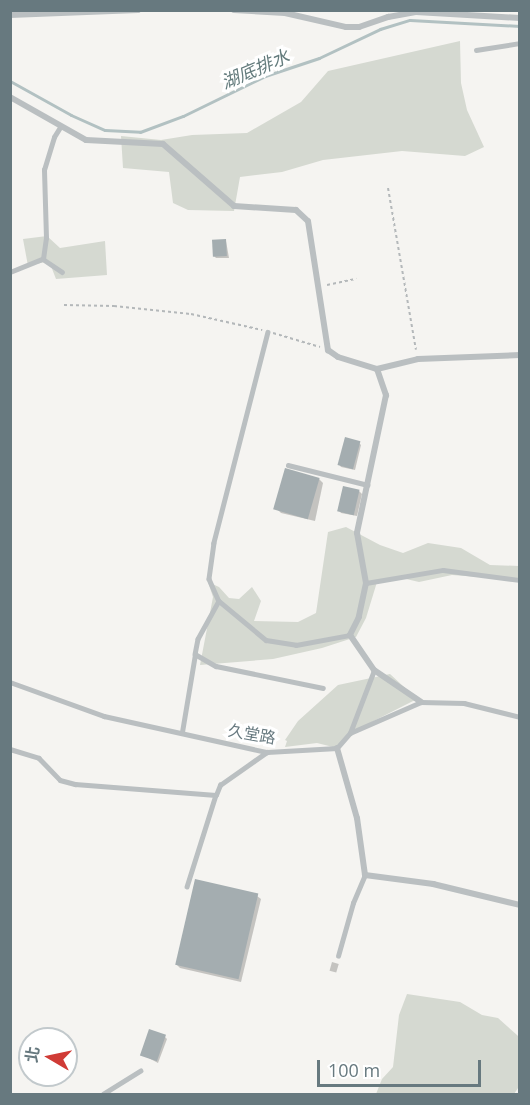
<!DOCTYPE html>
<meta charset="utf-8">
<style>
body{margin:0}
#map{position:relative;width:530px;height:1105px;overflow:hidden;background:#f5f4f1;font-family:"Open Sans","Noto Sans TC",sans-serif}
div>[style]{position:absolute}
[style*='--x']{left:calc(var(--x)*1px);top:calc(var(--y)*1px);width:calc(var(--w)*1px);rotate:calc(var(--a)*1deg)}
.green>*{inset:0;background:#d5d9d1}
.shadow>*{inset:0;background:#0003;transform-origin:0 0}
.stream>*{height:3px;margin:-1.5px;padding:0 1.5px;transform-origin:1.5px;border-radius:1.5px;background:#b2c1c2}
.building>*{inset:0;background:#a4adb0;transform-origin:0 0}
.path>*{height:2px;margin-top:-1px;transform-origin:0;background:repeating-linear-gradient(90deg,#b4b8ba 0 3px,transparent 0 6px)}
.service>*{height:4.5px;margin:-2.25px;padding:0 2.25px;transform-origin:2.25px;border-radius:2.25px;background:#babfc1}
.minor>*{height:6px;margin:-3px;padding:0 3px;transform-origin:3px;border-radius:3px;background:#babfc1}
span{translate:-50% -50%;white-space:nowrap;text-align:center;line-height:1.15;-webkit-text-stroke:6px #fff;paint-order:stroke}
.street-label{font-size:16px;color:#67797f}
.water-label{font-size:18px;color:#637b7c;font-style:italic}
.frame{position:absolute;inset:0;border:12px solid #67797f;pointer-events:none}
.north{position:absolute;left:18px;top:1027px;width:60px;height:60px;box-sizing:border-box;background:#fff;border:2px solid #c2c9cc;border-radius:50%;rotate:279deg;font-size:16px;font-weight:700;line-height:24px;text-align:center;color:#67797f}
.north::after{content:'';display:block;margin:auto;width:21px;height:27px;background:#d03b36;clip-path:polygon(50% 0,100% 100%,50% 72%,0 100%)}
.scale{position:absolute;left:317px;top:1060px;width:164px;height:27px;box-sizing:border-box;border:3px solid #67797f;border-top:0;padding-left:8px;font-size:18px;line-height:21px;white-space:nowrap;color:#67797f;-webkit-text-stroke:4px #fff;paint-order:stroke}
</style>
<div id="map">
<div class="green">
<div style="clip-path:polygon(460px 41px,461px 83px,467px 110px,484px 147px,465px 156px,402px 151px,323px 160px,282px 172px,240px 177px,234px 211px,188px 210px,173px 203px,169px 172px,123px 168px,121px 136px,161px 140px,192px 135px,247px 133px,301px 102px,328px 71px)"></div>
<div style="clip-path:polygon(47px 236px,60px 248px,105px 241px,107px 275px,56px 279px,49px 261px,28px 266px,23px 239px)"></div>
<div style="clip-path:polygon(346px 527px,380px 545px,403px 553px,428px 543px,461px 548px,490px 565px,519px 566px,519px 580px,452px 575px,419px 582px,402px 578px,377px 582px,366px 618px,356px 637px,322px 648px,273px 659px,200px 665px,213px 597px,208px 582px,219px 587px,229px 598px,239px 599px,252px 587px,261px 601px,254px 621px,298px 622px,316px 613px,328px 532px)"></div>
<div style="clip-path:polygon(390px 674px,417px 699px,350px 733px,337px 748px,317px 743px,285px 747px,287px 741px,285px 740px,298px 721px,338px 685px)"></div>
<div style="clip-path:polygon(407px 994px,460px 1002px,482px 1015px,498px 1018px,517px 1035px,520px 1038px,520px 1085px,514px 1094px,376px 1094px,382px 1079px,393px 1067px,399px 1015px)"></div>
</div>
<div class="shadow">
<div style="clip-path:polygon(226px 241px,229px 258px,216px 258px,214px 256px)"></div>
<div style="clip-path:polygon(359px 443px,361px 445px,355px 470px,341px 467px,339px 464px)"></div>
<div style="clip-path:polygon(319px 479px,323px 483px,315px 521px,281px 513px,277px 509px)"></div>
<div style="clip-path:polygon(359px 491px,362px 494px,357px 516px,341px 513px,339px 510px)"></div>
<div style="clip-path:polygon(257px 896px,261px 899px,241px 982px,180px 968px,176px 964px)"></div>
<div style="left:332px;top:962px;width:7px;height:9px;rotate:16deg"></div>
<div style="clip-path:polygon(165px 1037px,167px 1039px,158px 1063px,141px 1054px)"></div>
</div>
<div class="stream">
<div style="--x:10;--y:81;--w:70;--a:29.1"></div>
<div style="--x:71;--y:115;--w:37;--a:24"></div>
<div style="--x:105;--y:130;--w:35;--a:3"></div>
<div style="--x:140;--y:132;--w:46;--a:-20.4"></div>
<div style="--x:183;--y:116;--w:91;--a:-26"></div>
<div style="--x:265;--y:76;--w:57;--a:-18.4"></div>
<div style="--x:319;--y:58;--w:68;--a:-25.4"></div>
<div style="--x:380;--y:29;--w:31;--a:-17"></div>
<div style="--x:410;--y:20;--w:110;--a:3.1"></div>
</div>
<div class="building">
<div style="left:226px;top:239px;width:17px;height:14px;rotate:87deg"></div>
<div style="left:345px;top:437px;width:16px;height:29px;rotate:15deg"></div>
<div style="left:285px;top:468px;width:36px;height:43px;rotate:16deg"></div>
<div style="left:343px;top:486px;width:17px;height:26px;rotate:13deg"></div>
<div style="left:195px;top:879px;width:65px;height:88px;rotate:13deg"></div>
<div style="left:149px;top:1029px;width:18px;height:28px;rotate:19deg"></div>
</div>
<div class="path">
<div style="--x:388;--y:188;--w:164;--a:80.2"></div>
<div style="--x:327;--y:285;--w:30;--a:-12"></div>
<div style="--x:64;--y:305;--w:50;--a:1.1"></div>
<div style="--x:114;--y:306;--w:77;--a:5.9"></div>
<div style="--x:191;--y:314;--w:73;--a:12.7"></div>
<div style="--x:273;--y:333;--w:49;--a:16.6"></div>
</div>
<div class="service">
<div style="--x:476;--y:50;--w:45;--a:-9"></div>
<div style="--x:43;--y:259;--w:23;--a:34"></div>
<div style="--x:10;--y:272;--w:35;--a:-22"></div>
<div style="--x:43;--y:259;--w:21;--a:-82"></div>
<div style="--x:46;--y:238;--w:68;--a:-91.7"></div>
<div style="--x:44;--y:170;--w:34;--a:-73"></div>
<div style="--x:54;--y:137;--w:13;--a:-58"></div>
<div style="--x:268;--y:332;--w:218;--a:104.4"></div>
<div style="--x:214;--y:543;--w:36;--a:98"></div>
<div style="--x:209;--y:579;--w:24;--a:66"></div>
<div style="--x:219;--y:601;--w:43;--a:118.9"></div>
<div style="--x:198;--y:639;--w:15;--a:101"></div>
<div style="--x:195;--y:654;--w:24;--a:30"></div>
<div style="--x:216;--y:666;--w:109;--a:11.6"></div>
<div style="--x:288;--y:465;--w:82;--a:14"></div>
<div style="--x:366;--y:583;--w:78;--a:-9.6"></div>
<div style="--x:443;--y:570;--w:78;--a:7.4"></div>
<div style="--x:219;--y:601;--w:61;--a:39.7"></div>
<div style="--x:266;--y:640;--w:30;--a:9"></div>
<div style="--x:296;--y:645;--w:55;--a:-10.5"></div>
<div style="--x:10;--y:682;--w:100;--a:19.9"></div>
<div style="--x:104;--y:716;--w:167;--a:12.5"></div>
<div style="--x:267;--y:752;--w:70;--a:-3.3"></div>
<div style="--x:337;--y:748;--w:20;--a:-49"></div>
<div style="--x:350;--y:733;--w:77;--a:-23.6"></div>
<div style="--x:421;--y:702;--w:43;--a:1.3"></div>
<div style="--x:464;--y:703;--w:58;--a:14"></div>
<div style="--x:182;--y:732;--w:79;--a:-80.5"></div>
<div style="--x:350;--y:733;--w:67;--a:-69.1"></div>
<div style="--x:10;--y:749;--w:30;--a:17"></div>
<div style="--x:39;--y:758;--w:30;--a:46"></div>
<div style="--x:60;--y:780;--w:16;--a:15"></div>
<div style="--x:75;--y:784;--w:141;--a:4.5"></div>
<div style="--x:216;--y:795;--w:96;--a:107.5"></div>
<div style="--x:216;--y:795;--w:11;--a:-68"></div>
<div style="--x:220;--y:785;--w:57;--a:-35.1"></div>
<div style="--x:338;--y:956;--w:55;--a:-74.2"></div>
<div style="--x:353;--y:903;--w:30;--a:-67"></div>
<div style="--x:103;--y:1094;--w:44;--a:-31.9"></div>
</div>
<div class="minor">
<div style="--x:234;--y:10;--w:51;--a:3.4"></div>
<div style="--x:285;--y:13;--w:63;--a:12.9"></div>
<div style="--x:346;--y:27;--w:13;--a:0"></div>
<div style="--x:359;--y:27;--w:31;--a:-19"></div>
<div style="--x:388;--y:17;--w:28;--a:-10"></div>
<div style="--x:416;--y:12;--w:104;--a:3.3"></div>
<div style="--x:10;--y:15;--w:128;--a:-2.2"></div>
<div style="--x:10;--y:97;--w:87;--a:29.5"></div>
<div style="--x:86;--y:140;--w:77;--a:3"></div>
<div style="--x:163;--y:144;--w:94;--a:41.1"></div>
<div style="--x:234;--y:206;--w:62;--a:3.7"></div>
<div style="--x:296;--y:210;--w:16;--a:43"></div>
<div style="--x:308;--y:221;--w:131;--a:81.2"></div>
<div style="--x:328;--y:350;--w:12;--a:35"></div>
<div style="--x:338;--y:357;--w:41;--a:17.1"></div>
<div style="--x:377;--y:369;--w:28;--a:71"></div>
<div style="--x:386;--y:395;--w:141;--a:101.9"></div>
<div style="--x:357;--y:533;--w:51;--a:79.8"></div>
<div style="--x:366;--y:583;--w:35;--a:102"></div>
<div style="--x:359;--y:617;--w:20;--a:117"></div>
<div style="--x:350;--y:635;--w:42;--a:55.6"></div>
<div style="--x:374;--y:670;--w:57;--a:34.2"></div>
<div style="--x:377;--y:369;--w:42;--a:-13.7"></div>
<div style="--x:418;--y:359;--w:102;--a:-2.2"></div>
<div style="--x:337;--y:748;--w:73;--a:74.1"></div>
<div style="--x:357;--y:818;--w:58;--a:82"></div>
<div style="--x:365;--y:875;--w:69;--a:7.5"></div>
<div style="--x:433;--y:884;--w:89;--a:13.6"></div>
</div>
<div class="street-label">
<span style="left:252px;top:734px;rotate:10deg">久堂路</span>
</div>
<div class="water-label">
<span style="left:255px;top:69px;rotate:-23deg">湖底排水</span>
</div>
<div class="frame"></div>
<div class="north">北</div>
<div class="scale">100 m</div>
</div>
